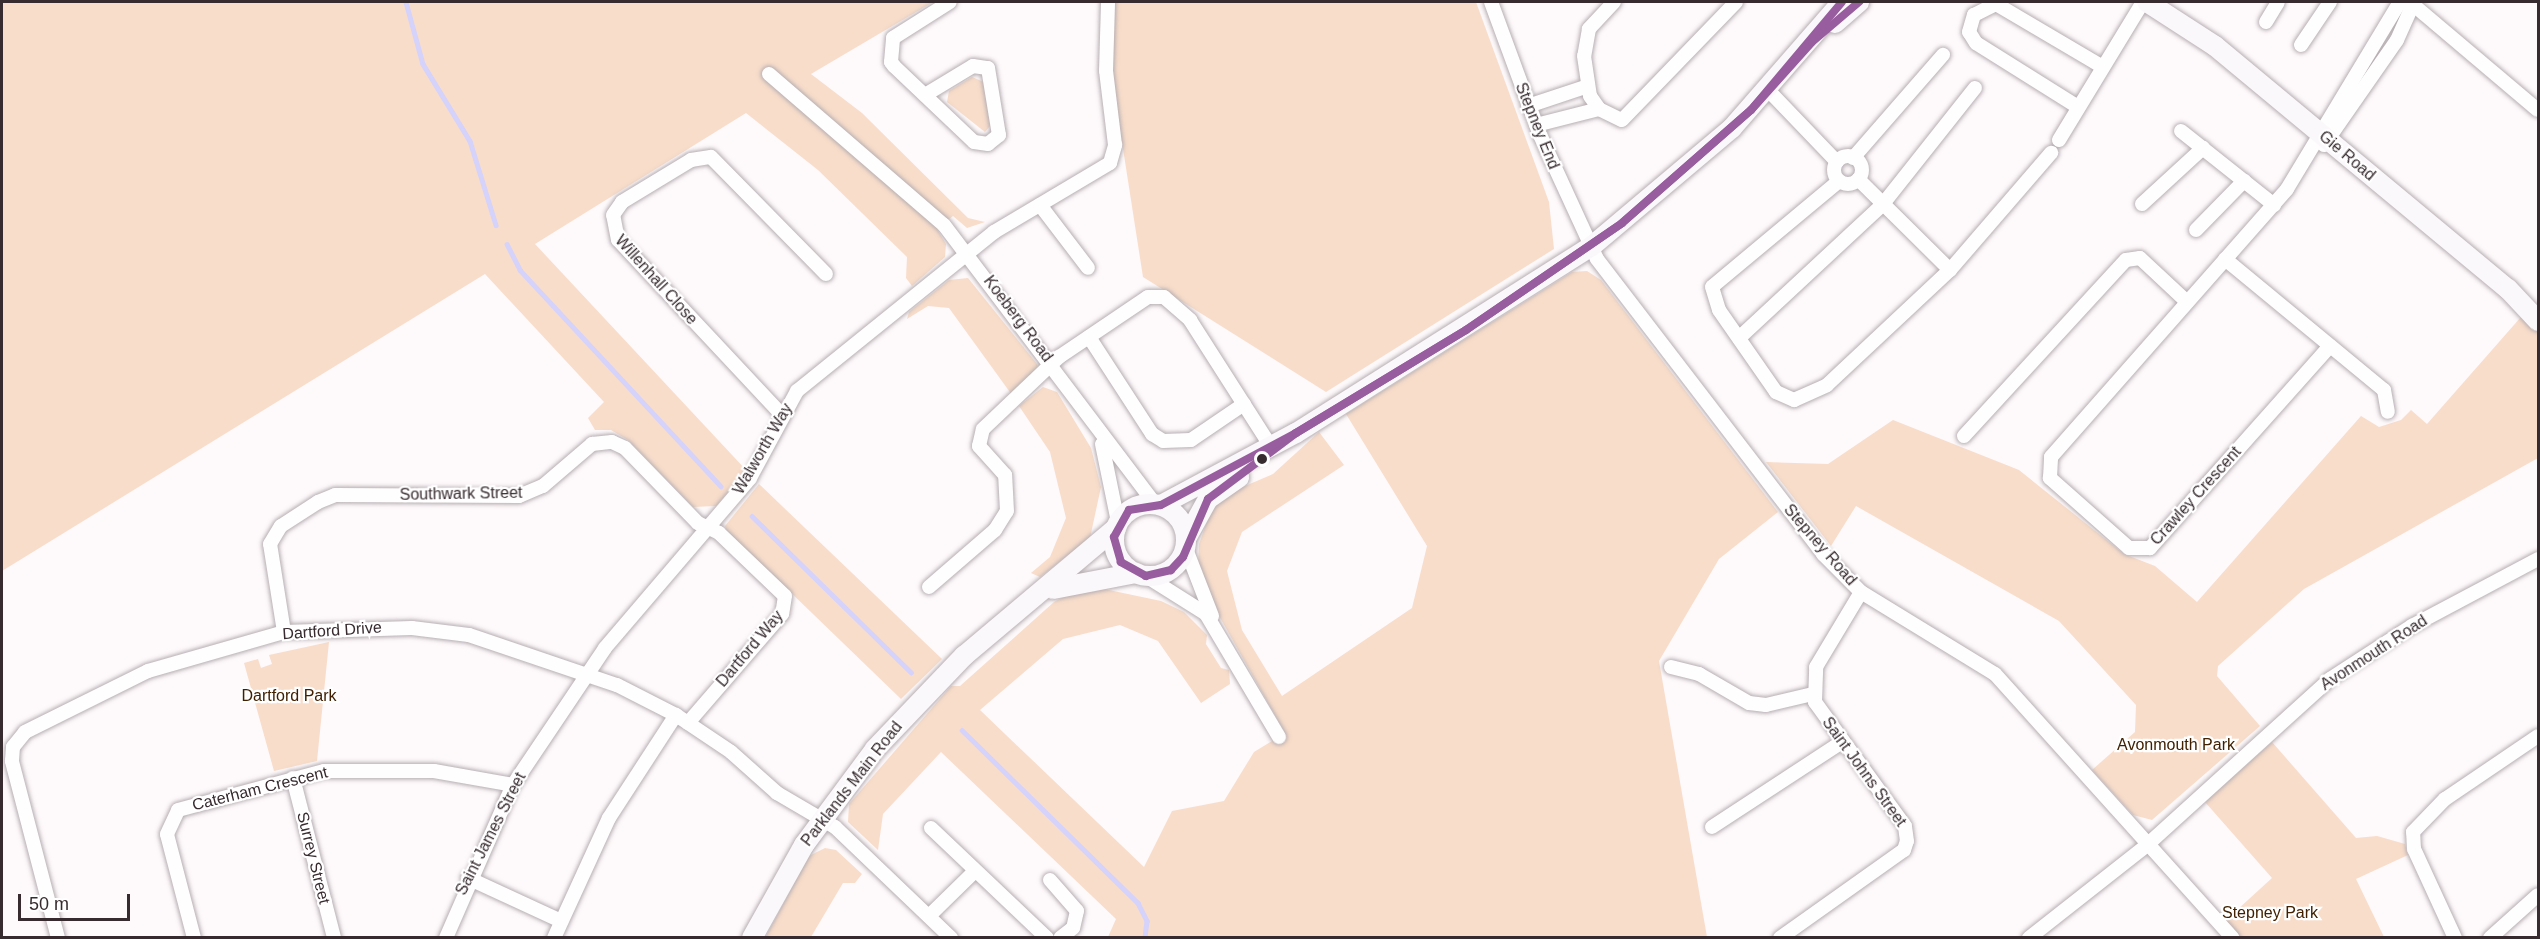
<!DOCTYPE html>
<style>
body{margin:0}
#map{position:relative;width:2540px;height:939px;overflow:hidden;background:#fef9fb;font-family:Arial,sans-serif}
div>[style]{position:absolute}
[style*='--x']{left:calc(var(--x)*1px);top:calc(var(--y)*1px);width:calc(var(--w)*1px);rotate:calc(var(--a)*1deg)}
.green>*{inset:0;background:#f8ddca}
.stream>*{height:4.5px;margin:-2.25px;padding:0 2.25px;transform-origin:2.25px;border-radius:2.25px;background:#d5d2fb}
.roads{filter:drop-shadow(0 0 2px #b6aeb2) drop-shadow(0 0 2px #b6aeb2)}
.street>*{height:14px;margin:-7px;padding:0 7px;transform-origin:7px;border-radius:7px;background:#fffefe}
.street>.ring{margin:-7px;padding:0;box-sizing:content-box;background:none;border:14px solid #fffefe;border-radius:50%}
.secondary>*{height:20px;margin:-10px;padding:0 10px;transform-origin:10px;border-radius:10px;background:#fbf8fb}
.secondary>.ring{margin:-10px;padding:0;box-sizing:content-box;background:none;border:20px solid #fbf8fb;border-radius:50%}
.bus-1>*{height:8px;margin:-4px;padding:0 4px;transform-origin:4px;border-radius:4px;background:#975d9e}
.dots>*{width:16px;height:16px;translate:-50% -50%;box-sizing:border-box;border:3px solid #fff;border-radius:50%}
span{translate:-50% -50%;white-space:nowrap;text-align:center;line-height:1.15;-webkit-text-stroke:4.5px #fff;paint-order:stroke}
.street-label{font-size:16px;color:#372b30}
.park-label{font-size:16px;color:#402000}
.frame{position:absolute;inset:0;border:3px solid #372b30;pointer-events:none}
.scale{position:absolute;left:18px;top:894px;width:112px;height:27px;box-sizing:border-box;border:3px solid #372b30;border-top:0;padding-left:8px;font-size:18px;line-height:21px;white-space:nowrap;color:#372b30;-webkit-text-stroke:4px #fff;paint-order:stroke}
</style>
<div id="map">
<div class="green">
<div style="clip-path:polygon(2px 2px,933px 2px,811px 74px,862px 113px,968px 218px,985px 222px,967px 228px,953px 216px,937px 229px,946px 244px,945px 257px,912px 286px,906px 278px,907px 257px,818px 170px,746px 113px,535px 244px,747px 471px,716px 506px,693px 507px,628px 440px,611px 430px,595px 430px,588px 418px,604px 402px,485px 274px,2px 571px)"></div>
<div style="clip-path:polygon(1114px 2px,1476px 2px,1549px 202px,1554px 249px,1326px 392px,1143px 277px,1110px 65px)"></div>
<div style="clip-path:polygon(972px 77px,984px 82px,990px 126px,985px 132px,947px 102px,949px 91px)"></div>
<div style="clip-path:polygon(1587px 271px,1601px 280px,1778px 512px,1719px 559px,1659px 661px,1707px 937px,1108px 937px,1116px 919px,941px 752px,883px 814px,878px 850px,848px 822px,849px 804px,951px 686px,960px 686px,1054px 602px,1073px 592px,1104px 589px,1161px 601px,1184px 612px,1207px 635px,1206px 644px,1221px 668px,1229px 670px,1230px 684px,1201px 703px,1158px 641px,1120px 625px,1063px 639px,980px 710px,1144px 867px,1172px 811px,1224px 801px,1254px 752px,1285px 733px,1209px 598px,1198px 568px,1199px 544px,1212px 508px,1231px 492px,1273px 474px,1319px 432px,1344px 465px,1242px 532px,1227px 571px,1242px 630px,1282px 696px,1412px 608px,1427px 546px,1346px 414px,1572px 272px)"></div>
<div style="clip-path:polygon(968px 278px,1037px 364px,1038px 370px,1012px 395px,949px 308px,928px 306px,907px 319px,909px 312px,949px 280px)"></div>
<div style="clip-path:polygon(2528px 309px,2538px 321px,2538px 458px,2304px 589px,2218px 666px,2217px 676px,2260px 726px,2152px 820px,2133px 815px,2092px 770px,2135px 732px,2136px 705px,2059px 621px,1856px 506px,1831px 546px,1766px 462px,1828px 464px,1893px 420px,2019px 470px,2124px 554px,2155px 566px,2197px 602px,2361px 416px,2379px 427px,2401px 420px,2411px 410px,2427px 424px)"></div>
<div style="clip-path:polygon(1043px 387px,1057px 392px,1091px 448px,1101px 487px,1090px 538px,1040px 577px,1031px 573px,1050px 557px,1066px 518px,1050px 452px,1019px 406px)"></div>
<div style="clip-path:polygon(759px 484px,942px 659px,901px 699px,727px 531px,725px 526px)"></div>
<div style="clip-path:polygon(329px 642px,317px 761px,274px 771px,244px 663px,258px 659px,261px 668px,272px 664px,269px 655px)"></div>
<div style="clip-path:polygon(2272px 742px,2356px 838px,2377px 836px,2405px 844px,2408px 855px,2356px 879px,2384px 937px,2240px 937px,2225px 921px,2272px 878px,2205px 802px)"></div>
<div style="clip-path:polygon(825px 848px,836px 850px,862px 874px,855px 883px,843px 883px,811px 937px,765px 938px,809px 856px)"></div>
</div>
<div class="stream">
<div style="--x:406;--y:2;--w:64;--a:74.7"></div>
<div style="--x:423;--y:64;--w:90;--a:58.6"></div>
<div style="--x:470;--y:141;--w:88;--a:72.8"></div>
<div style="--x:507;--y:244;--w:29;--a:63"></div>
<div style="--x:520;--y:270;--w:295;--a:47.1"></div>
<div style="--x:752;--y:516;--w:223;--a:44.5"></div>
<div style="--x:962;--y:730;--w:247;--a:44.5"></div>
<div style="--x:1138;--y:903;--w:20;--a:63"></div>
<div style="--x:1147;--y:921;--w:17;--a:97"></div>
</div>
<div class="roads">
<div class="street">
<div style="--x:1491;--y:2;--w:142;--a:69.8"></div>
<div style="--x:1540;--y:135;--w:136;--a:65.3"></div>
<div style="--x:1597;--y:259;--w:372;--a:52.5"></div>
<div style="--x:1823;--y:554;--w:54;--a:45"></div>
<div style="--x:1861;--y:592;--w:157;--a:31.5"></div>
<div style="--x:1995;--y:674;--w:355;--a:48"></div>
<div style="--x:1614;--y:2;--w:37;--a:133"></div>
<div style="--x:1589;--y:29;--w:27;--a:100"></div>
<div style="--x:1584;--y:56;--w:40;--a:81.5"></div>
<div style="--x:1590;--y:96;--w:16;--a:55"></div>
<div style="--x:1599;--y:109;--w:25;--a:26"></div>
<div style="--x:1622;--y:120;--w:164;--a:-46"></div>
<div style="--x:2410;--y:2;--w:167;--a:40.2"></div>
<div style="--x:2266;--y:22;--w:23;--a:-59"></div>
<div style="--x:2301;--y:45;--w:52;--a:-56"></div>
<div style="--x:769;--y:74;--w:231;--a:40.8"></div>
<div style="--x:944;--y:225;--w:348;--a:52.9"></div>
<div style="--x:1769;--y:91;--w:98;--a:46.2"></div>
<div style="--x:925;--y:95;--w:56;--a:-31.1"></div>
<div style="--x:973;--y:66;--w:15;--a:8"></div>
<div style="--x:988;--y:68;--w:68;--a:80.7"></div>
<div style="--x:999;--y:135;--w:14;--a:141"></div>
<div style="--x:988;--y:144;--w:14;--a:-172"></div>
<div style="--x:974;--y:142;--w:110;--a:-136.5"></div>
<div style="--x:894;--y:66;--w:5;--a:-127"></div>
<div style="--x:891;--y:62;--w:24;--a:-85"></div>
<div style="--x:893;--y:38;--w:67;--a:-32.3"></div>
<div style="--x:1528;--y:106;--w:63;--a:-18.4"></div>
<div style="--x:2078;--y:107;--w:120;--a:-147.9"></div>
<div style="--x:1976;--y:43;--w:13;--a:-122"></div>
<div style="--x:1969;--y:32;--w:18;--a:-74"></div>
<div style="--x:1974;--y:15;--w:25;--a:-27"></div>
<div style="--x:1996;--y:4;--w:124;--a:30.5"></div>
<div style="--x:1536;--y:125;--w:65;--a:-14.3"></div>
<div style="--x:2181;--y:131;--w:119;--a:38.5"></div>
<div style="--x:2059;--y:140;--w:162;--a:-58.7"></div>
<div style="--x:2324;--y:145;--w:128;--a:-55.2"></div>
<div style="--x:2397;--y:40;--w:42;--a:-65.9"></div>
<div class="ring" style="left:1834px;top:156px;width:14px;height:14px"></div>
<div style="--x:1853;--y:158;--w:137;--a:-48.9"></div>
<div style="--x:1839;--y:181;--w:165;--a:140.2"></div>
<div style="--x:1712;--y:287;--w:24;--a:73"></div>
<div style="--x:1719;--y:310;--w:100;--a:55.2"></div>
<div style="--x:1776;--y:392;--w:20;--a:24"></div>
<div style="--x:1794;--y:400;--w:36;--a:-24"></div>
<div style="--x:1827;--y:385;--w:168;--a:-43.1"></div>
<div style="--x:1950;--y:270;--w:129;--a:-135.3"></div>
<div style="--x:2142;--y:204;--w:83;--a:-42.6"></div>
<div style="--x:1040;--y:205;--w:79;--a:52.7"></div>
<div style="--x:2196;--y:230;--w:69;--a:-45.6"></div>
<div style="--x:2225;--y:259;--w:206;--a:39.5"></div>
<div style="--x:2384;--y:390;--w:22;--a:80"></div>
<div style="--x:1950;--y:270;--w:155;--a:-49.2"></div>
<div style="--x:1089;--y:337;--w:116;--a:57"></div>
<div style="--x:1152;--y:434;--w:13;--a:32"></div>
<div style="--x:1163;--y:441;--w:28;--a:-2"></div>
<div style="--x:1191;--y:440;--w:64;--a:-34.2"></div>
<div style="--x:1739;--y:338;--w:197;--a:-42.9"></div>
<div style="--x:1883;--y:204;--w:148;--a:-51.6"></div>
<div style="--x:2330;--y:346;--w:271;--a:131.7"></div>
<div style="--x:2150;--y:548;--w:21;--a:180"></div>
<div style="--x:2129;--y:548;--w:106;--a:-138.5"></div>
<div style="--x:2050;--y:478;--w:21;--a:-87"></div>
<div style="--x:2051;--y:457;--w:357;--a:-48.6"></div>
<div style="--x:2287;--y:189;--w:218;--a:-58.9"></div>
<div style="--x:782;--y:415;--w:240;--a:-133.1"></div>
<div style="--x:618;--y:240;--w:25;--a:-101"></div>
<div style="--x:613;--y:215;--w:16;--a:-55"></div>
<div style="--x:622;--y:202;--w:81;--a:-31.3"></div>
<div style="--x:691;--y:160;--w:20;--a:-9"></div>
<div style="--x:711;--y:157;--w:164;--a:45.5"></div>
<div style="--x:1964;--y:436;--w:239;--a:-47.4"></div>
<div style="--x:2126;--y:260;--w:14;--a:-8"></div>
<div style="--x:2140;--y:258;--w:64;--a:43.1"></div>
<div style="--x:1102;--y:444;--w:80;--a:78.4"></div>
<div style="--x:1186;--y:549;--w:72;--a:68.8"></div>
<div style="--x:1146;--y:576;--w:71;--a:32.3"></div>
<div style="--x:1206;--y:614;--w:143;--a:59.3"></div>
<div style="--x:929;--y:587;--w:87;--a:-40.8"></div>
<div style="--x:995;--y:530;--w:22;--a:-58"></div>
<div style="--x:1007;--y:511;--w:36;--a:-93"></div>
<div style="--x:1005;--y:475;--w:39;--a:-132"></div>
<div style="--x:979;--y:446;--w:17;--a:-77"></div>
<div style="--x:983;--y:429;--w:105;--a:-43.5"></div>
<div style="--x:1059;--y:357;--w:107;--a:-34"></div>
<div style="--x:1148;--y:297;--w:16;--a:0"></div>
<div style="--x:1164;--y:297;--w:35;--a:41"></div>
<div style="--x:1190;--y:320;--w:148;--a:57.4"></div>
<div style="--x:284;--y:632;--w:89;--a:-99"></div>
<div style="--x:270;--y:544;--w:21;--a:-59"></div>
<div style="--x:281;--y:526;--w:44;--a:-33"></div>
<div style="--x:318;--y:502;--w:18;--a:-22"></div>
<div style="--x:335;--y:495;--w:184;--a:0.3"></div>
<div style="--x:519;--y:496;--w:26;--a:-23"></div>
<div style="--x:543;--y:486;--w:65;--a:-40.6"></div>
<div style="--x:592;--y:444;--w:20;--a:-6"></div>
<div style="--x:612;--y:442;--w:14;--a:25"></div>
<div style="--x:625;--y:448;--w:105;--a:45.8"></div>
<div style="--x:698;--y:523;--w:23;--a:25"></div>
<div style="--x:719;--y:533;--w:91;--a:43.7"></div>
<div style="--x:785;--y:596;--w:18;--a:99"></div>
<div style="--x:782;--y:614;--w:144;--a:130.8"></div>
<div style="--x:1671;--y:667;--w:29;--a:14"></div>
<div style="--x:1699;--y:674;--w:58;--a:30.1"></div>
<div style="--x:1749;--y:703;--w:17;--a:7"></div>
<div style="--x:1766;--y:705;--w:48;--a:-13.2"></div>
<div style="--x:293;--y:778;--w:165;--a:75.6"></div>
<div style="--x:1712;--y:827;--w:155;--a:-33.2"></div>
<div style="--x:931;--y:828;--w:160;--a:43.5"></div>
<div style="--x:468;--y:878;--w:100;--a:24.8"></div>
<div style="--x:1050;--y:880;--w:41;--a:48.9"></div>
<div style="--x:1077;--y:911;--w:17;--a:103"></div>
<div style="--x:1073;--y:928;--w:16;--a:142"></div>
<div style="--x:929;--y:916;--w:64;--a:-44.4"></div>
<div style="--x:58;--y:938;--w:183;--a:-104.6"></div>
<div style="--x:12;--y:761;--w:14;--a:-86"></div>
<div style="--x:13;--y:747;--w:19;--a:-51"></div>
<div style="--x:25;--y:732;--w:137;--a:-26.4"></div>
<div style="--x:148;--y:671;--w:141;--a:-16"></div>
<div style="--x:284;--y:632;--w:128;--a:-1.8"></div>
<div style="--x:412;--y:628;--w:57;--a:7"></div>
<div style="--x:469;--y:635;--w:156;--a:18.7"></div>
<div style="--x:617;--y:685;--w:66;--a:27"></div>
<div style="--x:676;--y:715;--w:66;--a:33.9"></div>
<div style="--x:731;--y:752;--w:62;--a:41.7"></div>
<div style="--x:777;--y:793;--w:67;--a:30.4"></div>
<div style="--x:835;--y:827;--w:161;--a:43.7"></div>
<div style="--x:194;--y:938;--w:107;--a:-104.6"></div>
<div style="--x:167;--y:834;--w:26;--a:-65"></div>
<div style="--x:178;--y:810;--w:151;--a:-15"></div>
<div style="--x:324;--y:771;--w:110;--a:0"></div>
<div style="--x:434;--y:771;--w:80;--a:10"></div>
<div style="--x:446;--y:938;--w:167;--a:-66.4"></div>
<div style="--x:513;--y:785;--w:165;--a:-56.1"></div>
<div style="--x:605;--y:648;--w:223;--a:-49.5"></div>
<div style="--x:750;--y:478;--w:99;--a:-61.6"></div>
<div style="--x:797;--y:391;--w:253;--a:-38.9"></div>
<div style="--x:994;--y:232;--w:135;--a:-30.7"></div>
<div style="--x:1110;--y:163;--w:19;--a:-74"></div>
<div style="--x:1115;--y:145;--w:75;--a:-96.9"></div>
<div style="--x:1106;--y:71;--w:69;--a:-88.3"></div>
<div style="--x:554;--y:938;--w:132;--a:-65.4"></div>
<div style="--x:609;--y:818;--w:123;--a:-57"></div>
<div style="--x:1780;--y:938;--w:152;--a:-35.4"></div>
<div style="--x:1904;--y:850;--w:9;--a:-72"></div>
<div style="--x:1907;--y:841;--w:15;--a:-98"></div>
<div style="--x:1905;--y:826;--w:153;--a:-126"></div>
<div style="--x:1815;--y:702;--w:35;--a:-88"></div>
<div style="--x:1816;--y:667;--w:87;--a:-59"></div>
<div style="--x:2029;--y:938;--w:150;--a:-38.2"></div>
<div style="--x:2147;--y:845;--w:247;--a:-42.2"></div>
<div style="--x:2330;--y:679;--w:98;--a:-32.9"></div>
<div style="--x:2412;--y:626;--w:143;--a:-28"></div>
<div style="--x:2455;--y:938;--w:98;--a:-114.7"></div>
<div style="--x:2414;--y:849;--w:17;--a:-93"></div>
<div style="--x:2413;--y:832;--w:46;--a:-45.9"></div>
<div style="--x:2445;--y:799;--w:112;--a:-34.1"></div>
<div style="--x:2490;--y:938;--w:64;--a:-41.9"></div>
</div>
<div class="secondary">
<div style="--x:2147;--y:2;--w:81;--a:32.9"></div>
<div style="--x:2215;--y:46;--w:381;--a:39.7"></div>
<div style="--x:2508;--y:289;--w:44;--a:46.8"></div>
<div style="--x:1835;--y:23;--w:32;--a:-41"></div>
<div class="ring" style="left:1114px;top:504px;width:52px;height:52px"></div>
<div style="--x:1161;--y:505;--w:153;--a:-28.1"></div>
<div style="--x:1296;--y:433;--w:350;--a:-32.3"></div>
<div style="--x:1592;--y:246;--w:183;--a:-40.1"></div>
<div style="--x:1732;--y:128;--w:167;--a:-48.9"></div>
<div style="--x:1187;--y:537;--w:43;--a:-61.1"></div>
<div style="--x:1208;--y:499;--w:38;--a:-35"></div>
<div style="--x:1053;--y:589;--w:85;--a:-10.9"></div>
<div style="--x:752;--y:938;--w:107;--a:-60.8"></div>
<div style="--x:804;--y:845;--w:119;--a:-53.5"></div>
<div style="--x:875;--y:749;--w:129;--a:-46.3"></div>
<div style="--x:964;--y:656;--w:199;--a:-40.1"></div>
</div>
</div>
<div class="bus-1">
<div style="--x:1751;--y:110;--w:141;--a:-49.9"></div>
<div style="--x:1751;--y:110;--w:91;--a:-48.1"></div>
<div style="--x:1812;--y:42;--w:62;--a:-40.4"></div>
<div style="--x:1622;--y:223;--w:171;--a:-41.2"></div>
<div style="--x:1622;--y:223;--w:171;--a:-41.2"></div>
<div style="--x:1466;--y:330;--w:189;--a:-34.4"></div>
<div style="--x:1466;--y:330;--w:189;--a:-34.4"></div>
<div style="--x:1296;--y:433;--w:110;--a:143.1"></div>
<div style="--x:1208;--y:499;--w:63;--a:113.3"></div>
<div style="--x:1183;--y:557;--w:18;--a:133"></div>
<div style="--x:1171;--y:570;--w:26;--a:167"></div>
<div style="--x:1146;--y:576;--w:29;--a:-151"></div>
<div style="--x:1121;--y:562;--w:26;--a:-106"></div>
<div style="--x:1114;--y:537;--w:31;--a:-61"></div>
<div style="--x:1129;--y:510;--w:32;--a:-9"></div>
<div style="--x:1161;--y:505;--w:153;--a:-28.1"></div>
<div style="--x:1296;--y:433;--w:199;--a:-31.2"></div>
<div style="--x:1296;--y:433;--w:199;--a:-31.2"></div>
</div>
<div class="dots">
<div style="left:1262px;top:459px;background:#372b30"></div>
</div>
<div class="street-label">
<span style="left:1537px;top:126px;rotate:68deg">Stepney End</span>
<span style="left:2347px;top:156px;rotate:40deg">Gie Road</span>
<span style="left:656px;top:280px;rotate:48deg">Willenhall Close</span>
<span style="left:1018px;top:319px;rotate:53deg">Koeberg Road</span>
<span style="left:763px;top:449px;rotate:-60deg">Walworth Way</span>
<span style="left:461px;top:494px;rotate:-1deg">Southwark Street</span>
<span style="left:2196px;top:496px;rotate:-48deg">Crawley Crescent</span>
<span style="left:1820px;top:545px;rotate:49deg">Stepney Road</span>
<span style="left:332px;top:631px;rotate:-4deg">Dartford Drive</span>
<span style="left:750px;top:649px;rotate:-50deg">Dartford Way</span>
<span style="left:2374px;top:653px;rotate:-33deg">Avonmouth Road</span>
<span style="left:1864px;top:772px;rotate:54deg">Saint Johns Street</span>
<span style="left:852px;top:784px;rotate:-52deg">Parklands Main Road</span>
<span style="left:260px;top:789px;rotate:-14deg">Caterham Crescent</span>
<span style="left:491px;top:834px;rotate:-63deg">Saint James Street</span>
<span style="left:313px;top:858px;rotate:76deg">Surrey Street</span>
</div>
<div class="park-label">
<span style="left:289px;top:696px">Dartford Park</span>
<span style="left:2176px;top:745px">Avonmouth Park</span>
<span style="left:2270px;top:913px">Stepney Park</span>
</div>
<div class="frame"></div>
<div class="scale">50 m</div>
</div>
